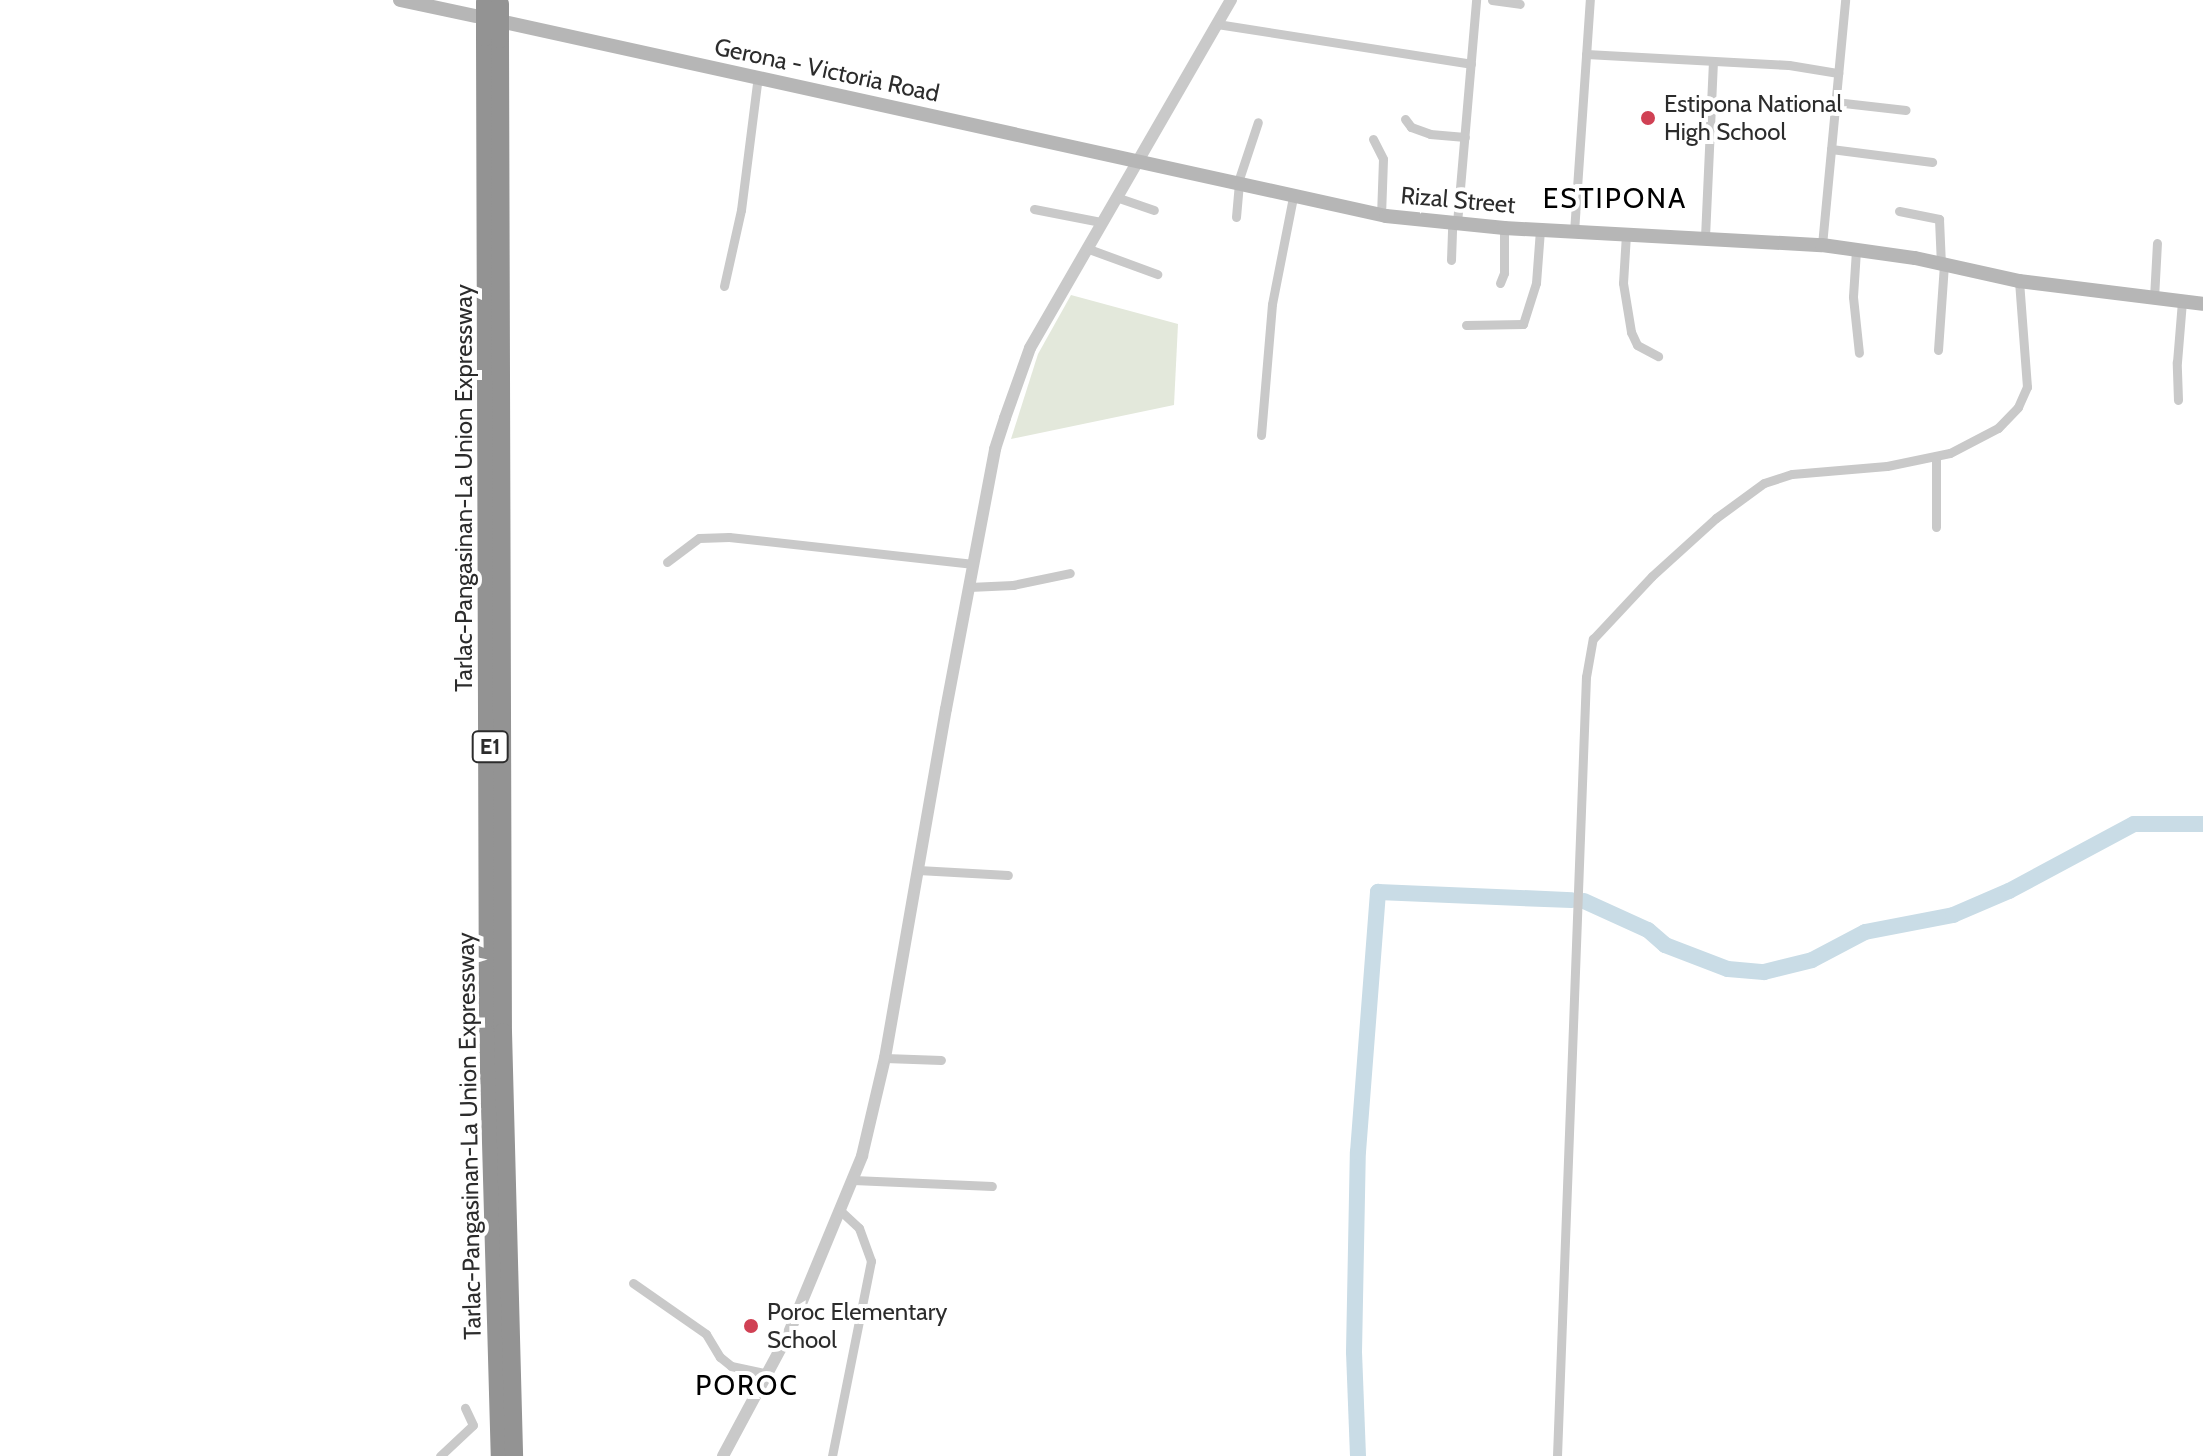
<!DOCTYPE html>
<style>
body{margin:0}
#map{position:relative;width:2203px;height:1456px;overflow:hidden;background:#fff;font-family:Cabin,sans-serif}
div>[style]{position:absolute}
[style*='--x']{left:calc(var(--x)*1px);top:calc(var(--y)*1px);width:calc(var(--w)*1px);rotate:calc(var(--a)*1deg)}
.green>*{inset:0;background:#e3e8db}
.river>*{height:16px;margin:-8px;padding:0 8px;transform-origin:8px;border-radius:8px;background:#c9dce6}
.minor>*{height:9px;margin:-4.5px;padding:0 4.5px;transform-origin:4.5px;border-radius:4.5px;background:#c9c9c9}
.tertiary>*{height:12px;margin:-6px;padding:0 6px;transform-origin:6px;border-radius:6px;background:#c9c9c9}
.secondary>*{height:14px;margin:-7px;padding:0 7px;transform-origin:7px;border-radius:7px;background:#b6b6b6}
.motorway>*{height:18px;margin:-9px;padding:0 9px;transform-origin:9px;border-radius:9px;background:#939393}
.motorway-bridge>*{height:18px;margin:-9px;padding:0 9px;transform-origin:9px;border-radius:9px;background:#939393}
.dots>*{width:22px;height:22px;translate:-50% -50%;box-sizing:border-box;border:4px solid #fff;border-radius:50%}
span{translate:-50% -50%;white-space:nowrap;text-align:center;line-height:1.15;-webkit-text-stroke:8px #fff;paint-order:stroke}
.shield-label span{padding:2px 6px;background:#fff;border:2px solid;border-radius:6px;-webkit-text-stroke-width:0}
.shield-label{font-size:22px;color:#2c2c2c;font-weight:700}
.street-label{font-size:24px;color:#2c2c2c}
.poi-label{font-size:24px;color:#2c2c2c}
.left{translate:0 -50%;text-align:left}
.quarter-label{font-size:28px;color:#000;letter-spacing:2px}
</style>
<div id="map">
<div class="green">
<div style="clip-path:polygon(1071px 295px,1178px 324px,1174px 405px,1011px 439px,1038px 354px)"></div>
</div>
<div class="river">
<div style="--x:1584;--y:901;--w:70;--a:24.4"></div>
<div style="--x:1648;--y:930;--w:23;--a:41"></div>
<div style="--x:1665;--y:945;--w:67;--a:20.9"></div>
<div style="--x:1728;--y:969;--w:36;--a:5"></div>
<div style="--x:1764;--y:972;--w:49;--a:-14"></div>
<div style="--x:1812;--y:960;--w:60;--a:-27.8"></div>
<div style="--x:1865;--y:932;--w:90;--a:-10.9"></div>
<div style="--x:1953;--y:915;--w:61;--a:-23.2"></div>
<div style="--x:2009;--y:891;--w:142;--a:-28.2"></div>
<div style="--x:2134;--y:824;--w:69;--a:0"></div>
<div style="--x:1358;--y:1456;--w:104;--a:-92.2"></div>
<div style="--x:1354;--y:1352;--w:200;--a:-88.9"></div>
<div style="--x:1358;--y:1152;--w:261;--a:-85.6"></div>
<div style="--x:1378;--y:892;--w:194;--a:2.4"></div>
</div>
<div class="minor">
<div style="--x:1492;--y:0;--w:28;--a:8"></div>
<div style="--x:1217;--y:24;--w:257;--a:8.9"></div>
<div style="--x:1586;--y:54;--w:203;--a:3.1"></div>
<div style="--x:1789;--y:65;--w:50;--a:9.3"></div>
<div style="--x:1835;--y:102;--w:71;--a:6.4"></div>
<div style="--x:1405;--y:119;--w:10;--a:53"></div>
<div style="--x:1411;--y:127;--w:20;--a:20"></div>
<div style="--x:1430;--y:134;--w:35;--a:5"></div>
<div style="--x:1373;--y:139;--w:22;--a:63"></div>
<div style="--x:1383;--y:159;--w:56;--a:92"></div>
<div style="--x:1831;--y:149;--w:102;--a:7.3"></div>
<div style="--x:1237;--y:185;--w:66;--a:-71.6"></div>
<div style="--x:1116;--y:197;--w:40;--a:18.9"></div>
<div style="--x:1034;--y:209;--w:68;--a:11"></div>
<div style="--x:1899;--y:211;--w:41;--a:11.3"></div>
<div style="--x:1939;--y:219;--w:45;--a:87.5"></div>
<div style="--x:1236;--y:217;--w:32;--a:-85"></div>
<div style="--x:1457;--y:223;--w:224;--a:-85.1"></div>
<div style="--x:1574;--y:232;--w:233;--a:-86.1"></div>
<div style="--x:1626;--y:234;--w:49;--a:93.5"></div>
<div style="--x:1623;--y:283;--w:50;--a:80.7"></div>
<div style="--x:1631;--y:332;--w:14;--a:65"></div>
<div style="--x:1637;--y:345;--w:24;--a:28"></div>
<div style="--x:1705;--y:237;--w:175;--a:-87.4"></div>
<div style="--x:1822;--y:245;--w:246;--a:-84.6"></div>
<div style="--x:1086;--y:248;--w:76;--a:20.1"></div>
<div style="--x:1856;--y:250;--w:47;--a:93.7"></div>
<div style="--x:1853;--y:297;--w:56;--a:83.9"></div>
<div style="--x:1451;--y:260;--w:37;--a:-88"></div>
<div style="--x:1500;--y:283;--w:11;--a:-68"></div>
<div style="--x:1504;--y:273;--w:45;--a:-90"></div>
<div style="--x:724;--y:286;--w:78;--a:-77.4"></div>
<div style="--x:741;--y:210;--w:135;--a:-82.8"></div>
<div style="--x:2154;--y:298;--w:55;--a:-86.9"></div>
<div style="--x:1466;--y:325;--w:57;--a:-1"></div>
<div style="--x:1523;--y:324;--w:43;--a:-72.4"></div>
<div style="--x:1536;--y:283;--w:53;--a:-85.7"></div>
<div style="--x:1938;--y:350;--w:85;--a:-86"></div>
<div style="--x:2178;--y:400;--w:38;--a:-92"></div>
<div style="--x:2177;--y:362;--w:61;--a:-85.3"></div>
<div style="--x:1261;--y:435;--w:131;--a:-85.2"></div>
<div style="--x:1272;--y:304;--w:109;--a:-78.9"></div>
<div style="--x:1936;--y:456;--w:71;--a:90"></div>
<div style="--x:667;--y:562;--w:40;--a:-37"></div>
<div style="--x:699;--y:538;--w:30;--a:-2"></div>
<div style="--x:729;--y:537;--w:246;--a:6.3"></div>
<div style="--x:969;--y:587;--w:44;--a:-2.6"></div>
<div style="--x:1013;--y:585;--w:58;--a:-11.9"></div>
<div style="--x:918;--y:870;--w:90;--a:3.2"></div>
<div style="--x:885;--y:1058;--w:56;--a:2"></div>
<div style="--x:853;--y:1180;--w:139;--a:2.5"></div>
<div style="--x:633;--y:1283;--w:89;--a:34.9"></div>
<div style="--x:706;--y:1334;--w:27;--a:59"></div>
<div style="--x:720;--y:1357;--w:14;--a:39"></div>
<div style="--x:731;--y:1366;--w:38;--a:12"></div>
<div style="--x:440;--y:1456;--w:45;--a:-43.2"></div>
<div style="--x:473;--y:1425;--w:19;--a:-115"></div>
<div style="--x:832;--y:1456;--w:199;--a:-78.7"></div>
<div style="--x:871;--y:1261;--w:35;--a:-110"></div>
<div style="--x:859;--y:1228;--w:25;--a:-137"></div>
<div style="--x:1557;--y:1456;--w:780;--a:-87.87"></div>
<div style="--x:1586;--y:677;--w:39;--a:-80"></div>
<div style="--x:1593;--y:639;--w:86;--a:-46.9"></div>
<div style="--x:1652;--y:576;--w:86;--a:-42.2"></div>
<div style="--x:1716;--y:518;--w:59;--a:-36.1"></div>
<div style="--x:1764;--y:483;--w:29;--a:-18"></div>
<div style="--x:1792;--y:474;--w:95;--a:-4.8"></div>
<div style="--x:1887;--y:466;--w:64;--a:-11.7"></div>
<div style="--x:1950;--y:453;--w:54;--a:-27.5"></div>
<div style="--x:1998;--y:428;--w:29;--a:-46"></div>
<div style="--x:2018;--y:407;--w:22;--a:-66"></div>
<div style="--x:2027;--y:387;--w:106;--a:-94.3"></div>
</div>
<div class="tertiary">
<div style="--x:723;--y:1456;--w:137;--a:-61.8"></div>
<div style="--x:788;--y:1335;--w:194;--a:-67.5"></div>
<div style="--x:862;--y:1156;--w:101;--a:-76.8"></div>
<div style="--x:885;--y:1058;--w:354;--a:-80.1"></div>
<div style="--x:946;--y:709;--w:265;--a:-79.3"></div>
<div style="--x:995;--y:449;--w:33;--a:-72"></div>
<div style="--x:1005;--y:418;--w:74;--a:-70.3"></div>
<div style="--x:1030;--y:348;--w:402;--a:-60"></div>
</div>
<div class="secondary">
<div style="--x:400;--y:0;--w:77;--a:12"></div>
<div style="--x:509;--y:23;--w:898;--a:12.41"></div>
<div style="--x:1386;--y:216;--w:119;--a:5.8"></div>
<div style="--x:1504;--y:228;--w:318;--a:3.1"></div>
<div style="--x:1822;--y:245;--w:94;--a:8"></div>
<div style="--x:1915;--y:258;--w:107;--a:12.5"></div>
<div style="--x:2019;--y:281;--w:185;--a:7.1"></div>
</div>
<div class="motorway">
<div style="--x:485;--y:37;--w:998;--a:89.83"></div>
<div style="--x:488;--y:1035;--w:421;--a:88.4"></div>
<div style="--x:500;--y:39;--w:993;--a:89.83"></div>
<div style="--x:503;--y:1032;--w:424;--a:88.5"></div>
</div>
<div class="motorway-bridge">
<div style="--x:485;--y:2;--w:35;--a:90"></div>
<div style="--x:500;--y:39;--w:35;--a:-90"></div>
</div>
<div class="dots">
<div style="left:1648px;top:118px;background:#d04154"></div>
<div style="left:751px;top:1326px;background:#d04154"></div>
</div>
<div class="shield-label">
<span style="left:490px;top:747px">E1</span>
</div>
<div class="street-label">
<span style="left:827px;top:70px;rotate:12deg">Gerona - Victoria Road</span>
<span style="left:1458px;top:200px;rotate:5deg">Rizal Street</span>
<span style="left:464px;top:488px;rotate:-90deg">Tarlac-Pangasinan-La Union Expressway</span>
<span style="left:469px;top:1136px;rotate:-91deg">Tarlac-Pangasinan-La Union Expressway</span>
</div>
<div class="poi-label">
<span class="left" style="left:1664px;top:118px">Estipona National<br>High School</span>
<span class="left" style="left:767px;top:1326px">Poroc Elementary<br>School</span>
</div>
<div class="quarter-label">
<span style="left:1615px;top:198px">ESTIPONA</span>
<span style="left:747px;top:1385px">POROC</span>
</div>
</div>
